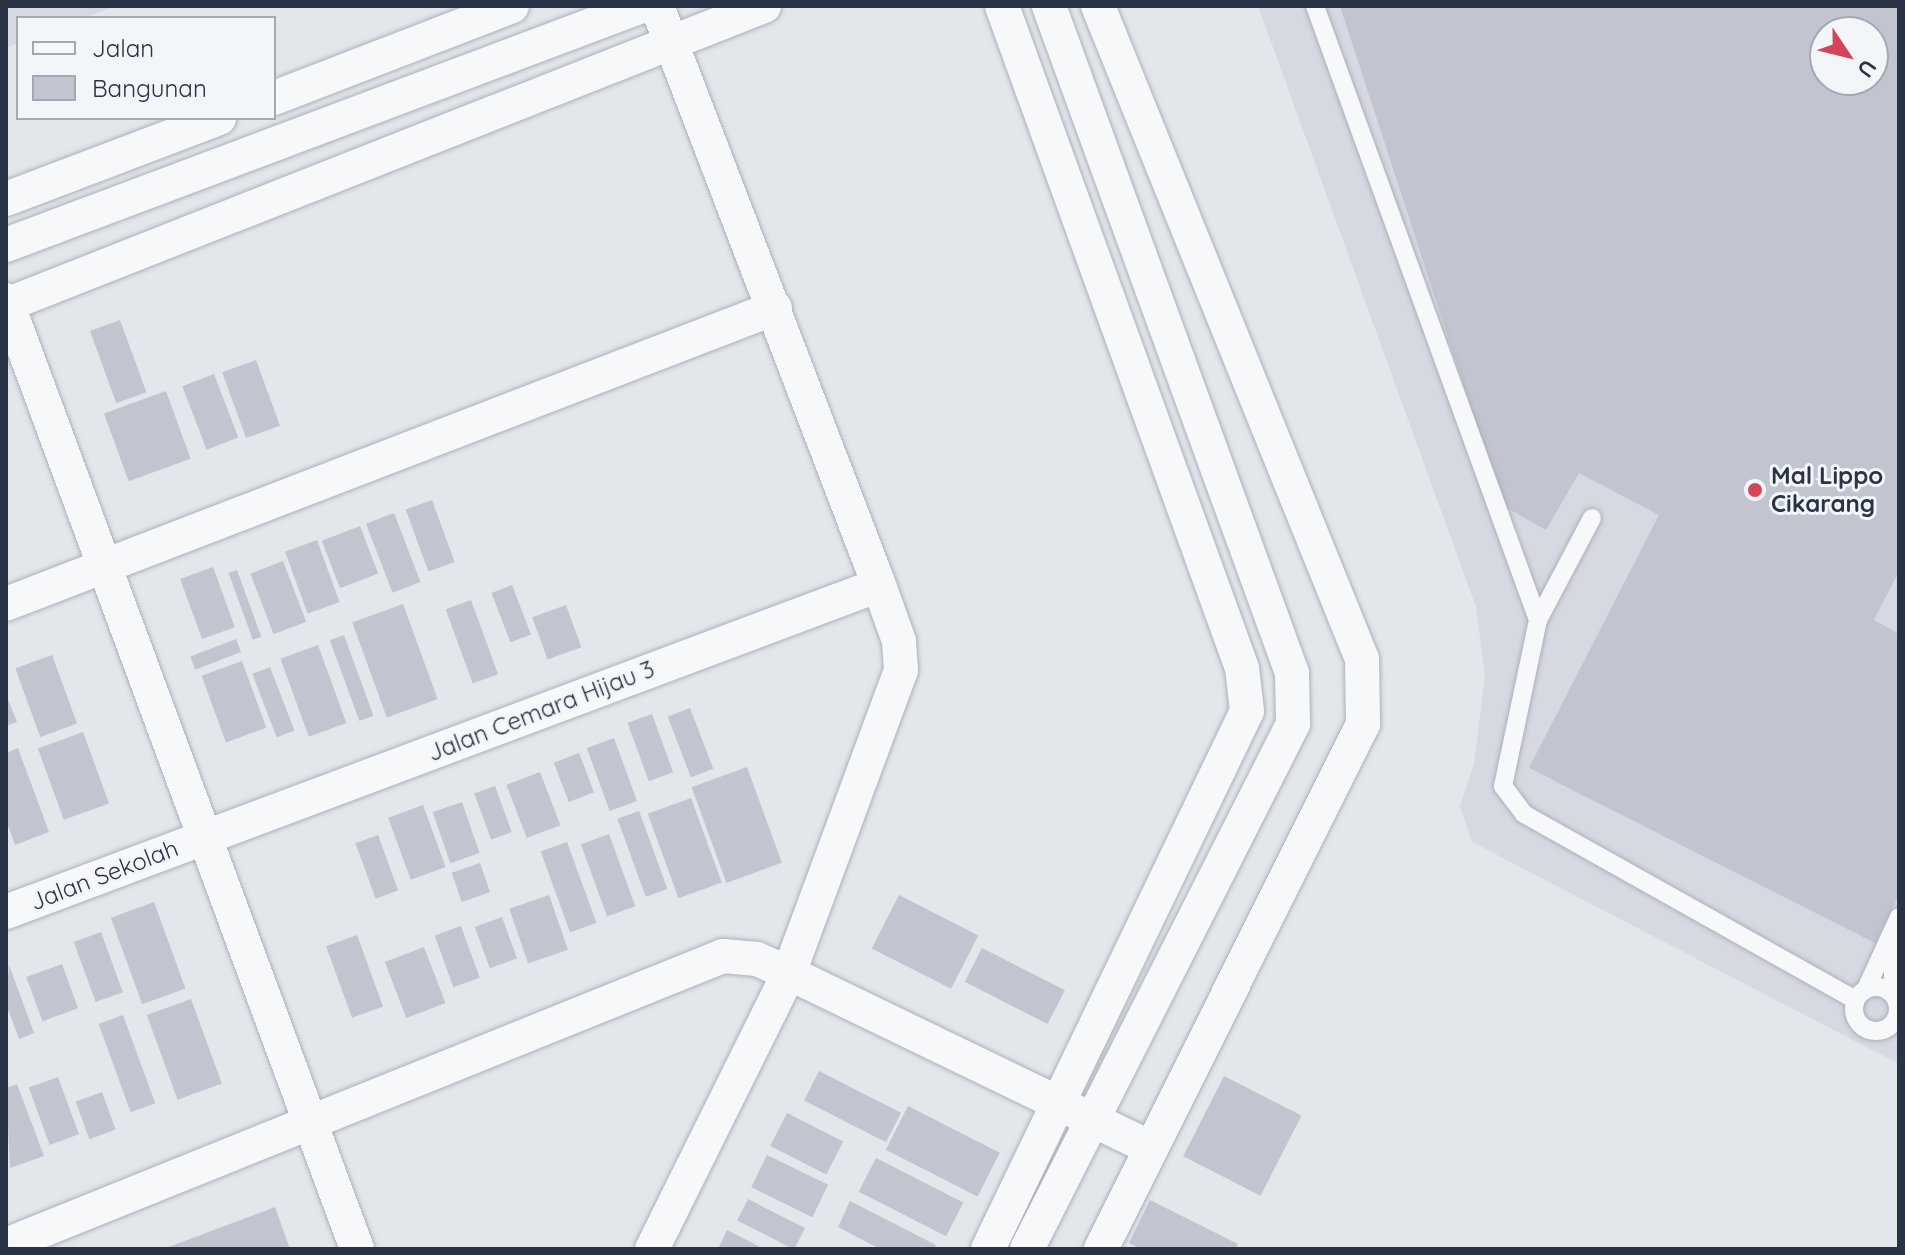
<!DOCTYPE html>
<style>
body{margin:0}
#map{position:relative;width:1905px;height:1255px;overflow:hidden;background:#e3e7ec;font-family:Quicksand,sans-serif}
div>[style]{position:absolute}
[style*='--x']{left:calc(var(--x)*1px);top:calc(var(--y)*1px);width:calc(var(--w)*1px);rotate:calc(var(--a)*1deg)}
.built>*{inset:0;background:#d5d9e1}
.building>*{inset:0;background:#c0c5cf;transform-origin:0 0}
.roads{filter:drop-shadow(0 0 2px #acb1ba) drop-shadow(0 0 2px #acb1ba)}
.lane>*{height:18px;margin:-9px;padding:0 9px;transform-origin:9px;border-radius:9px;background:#f6f8fa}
.lane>.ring{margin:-9px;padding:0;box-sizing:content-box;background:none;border:18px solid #f6f8fa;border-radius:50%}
.street>*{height:34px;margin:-17px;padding:0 17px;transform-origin:17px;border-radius:17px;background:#f6f8fa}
.dots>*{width:22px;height:22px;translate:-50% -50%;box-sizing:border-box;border:4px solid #f3f6f9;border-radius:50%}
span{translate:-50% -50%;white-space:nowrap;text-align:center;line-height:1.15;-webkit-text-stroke:6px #f3f6f9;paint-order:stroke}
.poi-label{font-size:24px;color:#2a3345;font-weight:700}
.left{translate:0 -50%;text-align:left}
.street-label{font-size:24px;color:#2a3345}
.frame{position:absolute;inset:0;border:8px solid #2a3345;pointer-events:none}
.legend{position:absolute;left:16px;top:16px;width:260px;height:104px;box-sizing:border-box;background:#f3f6f9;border:2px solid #a3a8b1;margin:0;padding:10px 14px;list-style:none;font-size:24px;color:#2a3345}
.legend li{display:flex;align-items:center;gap:16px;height:40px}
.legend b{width:40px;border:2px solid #a3a8b1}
.north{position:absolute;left:1809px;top:16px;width:80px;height:80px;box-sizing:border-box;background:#f3f6f9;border:2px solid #a3a8b1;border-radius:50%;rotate:125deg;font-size:22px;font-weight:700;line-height:32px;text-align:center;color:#2a3345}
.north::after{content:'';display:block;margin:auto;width:28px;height:36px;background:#d64457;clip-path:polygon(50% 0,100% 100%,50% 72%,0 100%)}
</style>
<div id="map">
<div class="built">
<div style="clip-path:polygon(6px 6px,115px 6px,84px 18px,18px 18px,18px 43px,6px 48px)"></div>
<div style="clip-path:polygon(evenodd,1258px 6px,1899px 6px,1899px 1064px,1472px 842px,1460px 806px,1474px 764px,1485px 676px,1476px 607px,1258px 6px,1825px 32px,1873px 32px,1873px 80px,1825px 80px,1825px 32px)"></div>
</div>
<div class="building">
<div style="clip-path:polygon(evenodd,1340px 6px,1899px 6px,1899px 571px,1874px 620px,1899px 634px,1899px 895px,1875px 943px,1529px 768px,1659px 515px,1579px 473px,1546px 530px,1503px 506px,1340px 6px,1825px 32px,1873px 32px,1873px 80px,1825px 80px,1825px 32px)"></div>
<div style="left:120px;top:320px;width:77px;height:32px;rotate:70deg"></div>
<div style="left:256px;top:360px;width:70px;height:36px;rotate:70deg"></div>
<div style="left:214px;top:374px;width:68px;height:34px;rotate:69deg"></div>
<div style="left:166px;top:391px;width:72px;height:66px;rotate:70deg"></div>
<div style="left:432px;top:500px;width:66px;height:28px;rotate:70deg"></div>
<div style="left:394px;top:513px;width:74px;height:30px;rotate:69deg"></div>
<div style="left:360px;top:526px;width:51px;height:41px;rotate:69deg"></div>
<div style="left:317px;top:540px;width:66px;height:34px;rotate:70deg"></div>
<div style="left:283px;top:561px;width:65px;height:35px;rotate:69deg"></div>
<div style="left:213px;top:567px;width:64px;height:35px;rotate:70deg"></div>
<div style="left:237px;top:570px;width:71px;height:9px;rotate:70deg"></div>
<div style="left:512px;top:585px;width:53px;height:22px;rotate:69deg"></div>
<div style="left:471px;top:600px;width:79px;height:27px;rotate:70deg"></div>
<div style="left:403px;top:604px;width:101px;height:54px;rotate:70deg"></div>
<div style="left:566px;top:605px;width:45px;height:36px;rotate:70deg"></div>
<div style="left:344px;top:635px;width:86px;height:15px;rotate:70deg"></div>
<div style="left:236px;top:639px;width:14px;height:49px;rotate:69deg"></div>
<div style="left:318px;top:645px;width:83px;height:40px;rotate:70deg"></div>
<div style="left:52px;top:655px;width:73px;height:39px;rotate:70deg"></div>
<div style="left:242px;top:661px;width:71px;height:43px;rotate:70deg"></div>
<div style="left:270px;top:667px;width:68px;height:19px;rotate:69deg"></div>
<div style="clip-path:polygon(6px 694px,17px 722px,6px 726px)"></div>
<div style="left:690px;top:708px;width:65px;height:24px;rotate:69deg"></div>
<div style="left:652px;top:714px;width:62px;height:26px;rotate:70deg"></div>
<div style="left:83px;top:732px;width:76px;height:48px;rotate:70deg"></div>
<div style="left:614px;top:738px;width:67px;height:29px;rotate:70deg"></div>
<div style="clip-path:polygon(18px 748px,49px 832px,15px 845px,6px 820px,6px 753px)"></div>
<div style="left:579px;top:753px;width:42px;height:27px;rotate:69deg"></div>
<div style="left:747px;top:767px;width:102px;height:59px;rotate:70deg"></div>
<div style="left:540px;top:772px;width:57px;height:36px;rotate:69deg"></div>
<div style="left:495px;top:786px;width:49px;height:22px;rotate:70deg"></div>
<div style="left:691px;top:798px;width:90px;height:46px;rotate:70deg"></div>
<div style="left:462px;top:802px;width:54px;height:31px;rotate:71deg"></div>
<div style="left:423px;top:805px;width:66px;height:37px;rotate:70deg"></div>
<div style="left:639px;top:811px;width:83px;height:23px;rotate:70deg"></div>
<div style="left:609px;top:834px;width:77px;height:30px;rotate:70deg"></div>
<div style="left:378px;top:835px;width:59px;height:24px;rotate:70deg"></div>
<div style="left:567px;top:842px;width:86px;height:28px;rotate:70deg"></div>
<div style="left:480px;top:863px;width:31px;height:30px;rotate:71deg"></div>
<div style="left:549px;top:895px;width:58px;height:42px;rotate:71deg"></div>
<div style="left:899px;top:895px;width:89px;height:60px;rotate:27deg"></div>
<div style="left:154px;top:902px;width:92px;height:46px;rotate:70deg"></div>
<div style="left:502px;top:917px;width:44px;height:29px;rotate:70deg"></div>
<div style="left:461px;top:926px;width:55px;height:28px;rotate:70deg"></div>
<div style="left:101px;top:932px;width:64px;height:29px;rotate:70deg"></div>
<div style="left:357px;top:935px;width:76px;height:33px;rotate:70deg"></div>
<div style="left:424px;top:947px;width:60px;height:42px;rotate:69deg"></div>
<div style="left:982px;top:948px;width:93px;height:38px;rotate:27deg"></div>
<div style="left:62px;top:964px;width:47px;height:38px;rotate:70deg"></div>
<div style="clip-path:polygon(9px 965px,34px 1033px,19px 1039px,6px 1004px)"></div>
<div style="left:191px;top:999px;width:90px;height:47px;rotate:70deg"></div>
<div style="left:123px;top:1015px;width:94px;height:26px;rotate:70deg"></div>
<div style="left:819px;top:1071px;width:92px;height:33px;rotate:27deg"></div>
<div style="left:1224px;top:1076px;width:87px;height:90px;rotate:27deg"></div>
<div style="left:58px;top:1077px;width:61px;height:31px;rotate:70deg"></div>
<div style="clip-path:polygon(17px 1084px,44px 1156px,10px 1168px,6px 1088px)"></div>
<div style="left:102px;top:1092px;width:40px;height:28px;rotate:70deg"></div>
<div style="left:908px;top:1106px;width:103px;height:49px;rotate:27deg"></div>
<div style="left:787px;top:1113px;width:63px;height:37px;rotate:27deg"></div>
<div style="left:767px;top:1155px;width:68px;height:36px;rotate:26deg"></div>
<div style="left:876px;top:1158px;width:98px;height:38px;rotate:27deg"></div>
<div style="left:748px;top:1199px;width:64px;height:24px;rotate:27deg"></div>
<div style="clip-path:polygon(1150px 1200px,1238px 1244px,1235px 1249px,1140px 1249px,1129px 1243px)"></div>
<div style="clip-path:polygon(850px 1201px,936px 1245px,934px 1249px,880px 1249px,838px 1227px)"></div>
<div style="clip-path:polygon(275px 1207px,290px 1249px,163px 1249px)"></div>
<div style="clip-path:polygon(727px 1230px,764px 1249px,718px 1249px)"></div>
</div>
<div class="roads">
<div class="lane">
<div style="--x:1315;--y:6;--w:653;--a:70.04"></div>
<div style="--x:1592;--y:518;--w:115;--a:117.9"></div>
<div style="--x:1538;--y:620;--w:170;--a:101.9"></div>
<div style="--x:1503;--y:786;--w:35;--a:53"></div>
<div style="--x:1524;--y:814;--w:380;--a:29.3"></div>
<div style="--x:1893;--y:932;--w:62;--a:90"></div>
<div class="ring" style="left:1854px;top:987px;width:26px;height:26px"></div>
<div style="--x:1866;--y:989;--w:79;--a:-65.4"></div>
</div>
<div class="street">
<div style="--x:1098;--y:6;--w:704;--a:67.99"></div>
<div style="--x:1362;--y:659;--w:65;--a:89.1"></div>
<div style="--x:1363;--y:724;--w:587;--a:116.52"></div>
<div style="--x:274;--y:98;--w:255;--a:-21.1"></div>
<div style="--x:6;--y:199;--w:228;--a:-20.8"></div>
<div style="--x:6;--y:245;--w:679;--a:-20.6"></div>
<div style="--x:6;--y:300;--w:1012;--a:69.7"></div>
<div style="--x:6;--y:305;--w:815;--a:-21.53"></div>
<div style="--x:6;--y:604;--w:824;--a:-21.05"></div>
<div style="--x:6;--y:912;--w:932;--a:-20.53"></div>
<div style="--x:6;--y:1245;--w:773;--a:-21.95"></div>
<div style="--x:723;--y:956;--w:34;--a:5"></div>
<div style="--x:757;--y:959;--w:35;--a:24"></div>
<div style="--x:789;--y:973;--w:402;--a:25.8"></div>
<div style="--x:652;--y:1249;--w:308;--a:-63.6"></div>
<div style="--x:789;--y:973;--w:323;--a:-69.7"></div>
<div style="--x:901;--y:670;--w:29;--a:-94"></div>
<div style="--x:899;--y:641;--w:59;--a:-109.7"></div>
<div style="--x:879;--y:585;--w:620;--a:-110.98"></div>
<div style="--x:988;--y:1249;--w:597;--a:-64.29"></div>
<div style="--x:1247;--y:711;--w:43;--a:-96.6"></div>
<div style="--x:1242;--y:668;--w:704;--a:-109.93"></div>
<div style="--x:1027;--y:1249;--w:589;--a:-63.13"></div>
<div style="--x:1293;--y:724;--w:51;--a:-91.1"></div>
<div style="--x:1292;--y:673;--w:710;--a:-110.02"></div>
</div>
</div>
<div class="dots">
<div style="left:1755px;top:490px;background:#d64457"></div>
</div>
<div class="poi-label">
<span class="left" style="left:1771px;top:490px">Mal Lippo<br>Cikarang</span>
</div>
<div class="street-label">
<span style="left:541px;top:711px;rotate:-21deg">Jalan Cemara Hijau 3</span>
<span style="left:104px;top:875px;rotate:-21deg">Jalan Sekolah</span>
</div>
<div class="frame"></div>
<ul class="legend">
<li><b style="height:10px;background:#f6f8fa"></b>Jalan</li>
<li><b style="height:22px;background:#c0c5cf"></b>Bangunan</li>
</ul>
<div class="north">U</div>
</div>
